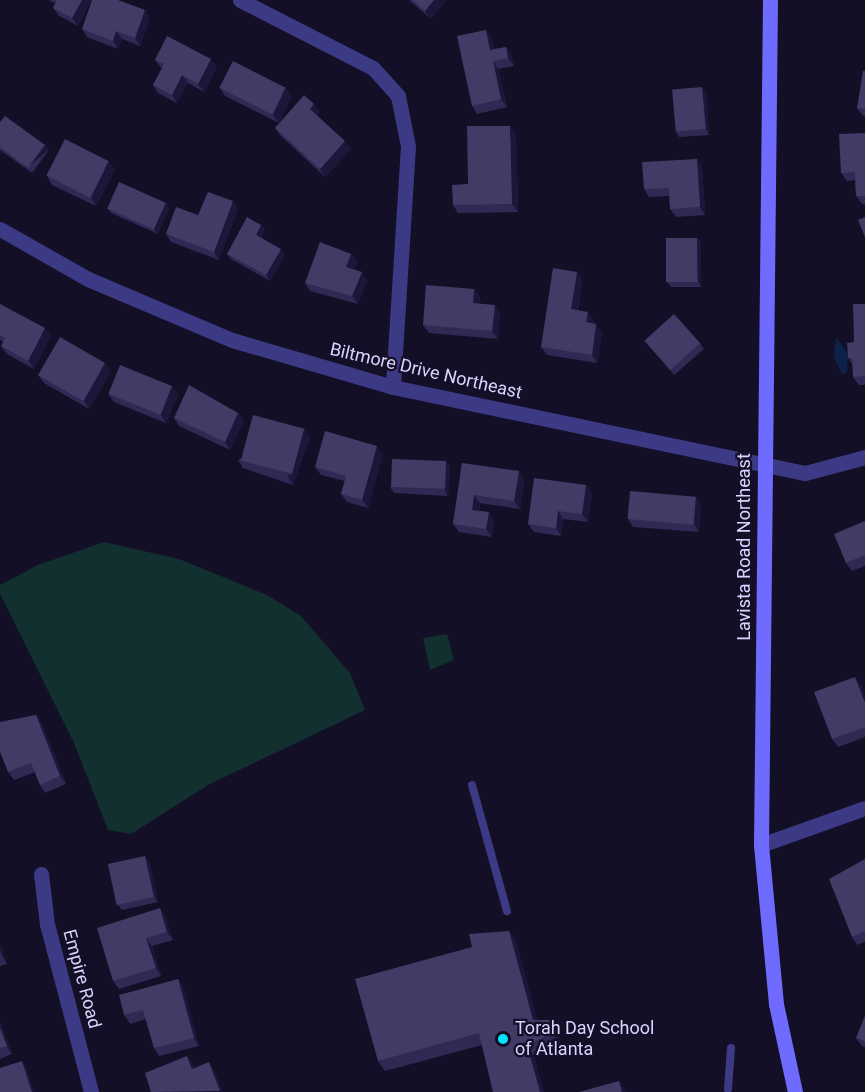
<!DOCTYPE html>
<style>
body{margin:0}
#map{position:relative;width:865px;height:1092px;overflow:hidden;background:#130f26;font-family:Roboto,sans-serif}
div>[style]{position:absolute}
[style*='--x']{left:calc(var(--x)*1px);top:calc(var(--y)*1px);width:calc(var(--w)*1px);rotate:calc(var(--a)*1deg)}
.green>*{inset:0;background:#12302f}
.water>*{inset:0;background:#0c2248}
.lane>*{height:8px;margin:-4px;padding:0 4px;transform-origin:4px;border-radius:4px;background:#3d3a85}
.street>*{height:15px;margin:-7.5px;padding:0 7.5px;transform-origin:7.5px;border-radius:7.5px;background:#3d3a85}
.secondary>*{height:15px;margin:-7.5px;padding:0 7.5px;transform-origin:7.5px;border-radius:7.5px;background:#6f6bff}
.wall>*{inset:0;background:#312854}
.shaded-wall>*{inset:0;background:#1d163a;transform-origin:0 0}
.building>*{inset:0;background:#433a66;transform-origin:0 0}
.dots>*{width:16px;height:16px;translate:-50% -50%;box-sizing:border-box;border:3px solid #130f26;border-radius:50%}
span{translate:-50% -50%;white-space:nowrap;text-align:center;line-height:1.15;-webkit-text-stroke:4.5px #130f26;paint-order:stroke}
.street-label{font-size:18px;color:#d9d4ff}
.poi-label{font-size:18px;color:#d9d4ff}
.left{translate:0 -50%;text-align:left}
</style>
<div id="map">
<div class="green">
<div style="clip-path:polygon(104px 542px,179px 559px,267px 595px,301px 616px,350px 673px,365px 710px,208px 785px,131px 834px,108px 830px,74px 743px,0 594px,0 585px,38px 565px)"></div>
<div style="clip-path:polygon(447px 634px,454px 660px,430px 670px,423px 638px)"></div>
</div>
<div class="water">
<div style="clip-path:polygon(836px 337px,848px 354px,847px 372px,842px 374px,834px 358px)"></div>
</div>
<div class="lane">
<div style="--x:472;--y:785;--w:131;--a:74.5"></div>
<div style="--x:728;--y:1089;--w:41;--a:-85.8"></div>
</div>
<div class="street">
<div style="--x:240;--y:0;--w:149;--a:27.1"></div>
<div style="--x:373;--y:68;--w:38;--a:48"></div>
<div style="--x:398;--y:96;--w:51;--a:78.7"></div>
<div style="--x:408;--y:146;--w:241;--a:93.6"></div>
<div style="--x:0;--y:229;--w:101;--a:29.6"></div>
<div style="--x:88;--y:279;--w:156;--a:23"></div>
<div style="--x:232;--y:340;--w:168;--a:16.3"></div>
<div style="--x:393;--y:387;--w:421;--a:11.8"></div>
<div style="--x:805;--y:473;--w:62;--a:-14.9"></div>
<div style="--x:761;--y:845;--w:110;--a:-19.6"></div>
<div style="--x:41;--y:874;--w:50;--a:83.2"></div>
<div style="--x:47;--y:924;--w:174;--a:75.3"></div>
</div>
<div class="secondary">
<div style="--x:770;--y:0;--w:845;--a:90.61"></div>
<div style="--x:761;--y:845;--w:160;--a:84.6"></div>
<div style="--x:776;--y:1004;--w:90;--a:77.8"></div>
</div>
<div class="wall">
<div style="clip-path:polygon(49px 0,91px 0,78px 26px,59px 16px,53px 8px,56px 4px)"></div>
<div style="clip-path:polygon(409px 0,446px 0,431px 19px)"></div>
<div style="clip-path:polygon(150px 18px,140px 46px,122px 39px,118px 49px,87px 37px,82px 29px)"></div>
<div style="clip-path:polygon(492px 39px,494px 49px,506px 47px,511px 55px,514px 66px,498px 69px,507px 107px,477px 114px,472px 106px)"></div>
<div style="clip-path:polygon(155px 60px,217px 67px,204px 92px,188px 83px,177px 103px,158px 93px,153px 85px,162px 69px)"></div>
<div style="clip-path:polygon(865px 71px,865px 116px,863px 116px,857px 108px)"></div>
<div style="clip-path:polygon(702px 87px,706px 92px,709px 135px,679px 137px,676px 132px)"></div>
<div style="clip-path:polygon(220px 88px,292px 96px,279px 123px,225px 96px)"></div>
<div style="clip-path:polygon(320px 112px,317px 116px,351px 149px,325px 177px,281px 136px,275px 128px)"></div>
<div style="clip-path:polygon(0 122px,45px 145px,49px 150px,32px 173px,0 150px)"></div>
<div style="clip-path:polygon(865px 133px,865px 204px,862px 204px,856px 196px,855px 180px,847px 181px,841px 173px)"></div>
<div style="clip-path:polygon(516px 134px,518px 212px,458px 213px,453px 205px,468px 184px)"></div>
<div style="clip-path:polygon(702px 167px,705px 215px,676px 217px,670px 209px,669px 196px,649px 197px,644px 189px)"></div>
<div style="clip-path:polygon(115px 169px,96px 206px,52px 185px,47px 176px)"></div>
<div style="clip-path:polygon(233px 201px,238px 209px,219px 260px,171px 242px,166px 234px)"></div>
<div style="clip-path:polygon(166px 203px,169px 208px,158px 234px,111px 213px,107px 208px)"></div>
<div style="clip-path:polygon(261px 225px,265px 230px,261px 237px,285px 254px,270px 281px,231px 259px,227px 254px)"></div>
<div style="clip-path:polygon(697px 238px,701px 243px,701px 287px,671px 287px,667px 282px)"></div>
<div style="clip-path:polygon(351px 254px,357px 262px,354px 269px,367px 280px,358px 304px,310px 291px,305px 283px)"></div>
<div style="clip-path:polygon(577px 272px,582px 280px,578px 310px,594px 320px,593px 323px,602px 332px,597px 363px,547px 355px,541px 347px)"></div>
<div style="clip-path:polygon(474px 289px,480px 297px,479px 304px,500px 313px,498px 339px,429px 333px,423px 325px)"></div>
<div style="clip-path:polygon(0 304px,51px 336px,34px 369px,7px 354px,1px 346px,3px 342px,0 340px)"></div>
<div style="clip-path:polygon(865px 304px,865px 385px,859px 385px,853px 377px,853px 365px,848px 358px,854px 342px)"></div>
<div style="clip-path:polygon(645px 341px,700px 343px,704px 349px,674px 375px)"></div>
<div style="clip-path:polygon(111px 371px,89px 409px,44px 383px,38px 375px)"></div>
<div style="clip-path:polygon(172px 386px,178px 394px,166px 423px,114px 402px,108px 394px)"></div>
<div style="clip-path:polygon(238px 413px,244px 421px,230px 450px,179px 426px,174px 418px)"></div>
<div style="clip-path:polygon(304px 429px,310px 437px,293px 485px,243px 468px,238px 460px)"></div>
<div style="clip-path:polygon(383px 454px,368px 508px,347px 502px,341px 494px,345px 481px,321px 475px,315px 467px)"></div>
<div style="clip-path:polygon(446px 461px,450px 467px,448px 496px,394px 493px,390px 487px)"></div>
<div style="clip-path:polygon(462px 463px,524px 479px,520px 509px,480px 503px,479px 511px,494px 520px,492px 537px,459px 532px,453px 524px)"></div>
<div style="clip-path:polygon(586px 485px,592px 493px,588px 522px,563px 519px,561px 536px,534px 532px,528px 524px)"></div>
<div style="clip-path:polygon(696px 497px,701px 505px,699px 532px,633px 527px,628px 519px)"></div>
<div style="clip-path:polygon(865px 521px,865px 566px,852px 571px,846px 563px)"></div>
<div style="clip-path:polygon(861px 685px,865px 696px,865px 737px,838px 747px,832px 739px)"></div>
<div style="clip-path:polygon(36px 715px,42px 723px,66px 784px,45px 793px,40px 785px,35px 772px,14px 780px,8px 772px)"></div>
<div style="clip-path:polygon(145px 856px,149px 861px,158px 902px,122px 910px,118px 905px)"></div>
<div style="clip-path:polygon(865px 859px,865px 942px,857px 945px,852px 937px)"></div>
<div style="clip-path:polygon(160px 908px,165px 916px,173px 940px,152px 946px,161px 976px,119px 989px,113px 981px)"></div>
<div style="clip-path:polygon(509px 931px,516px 941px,537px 1020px,549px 1020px,557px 1031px,560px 1043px,534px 1056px,544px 1092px,493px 1092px,482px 1045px,385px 1071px,378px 1061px,472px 947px)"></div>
<div style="clip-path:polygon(0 944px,7px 964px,0 966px)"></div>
<div style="clip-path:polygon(178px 979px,183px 987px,199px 1046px,159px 1056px,154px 1048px,146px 1019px,130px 1024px,124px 1015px)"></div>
<div style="clip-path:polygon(865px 1016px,865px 1047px,862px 1046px,856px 1038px)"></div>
<div style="clip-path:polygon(0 1021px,12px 1054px,0 1059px)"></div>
</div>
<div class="shaded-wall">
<div style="clip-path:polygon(82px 0,91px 0,78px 26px,72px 18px)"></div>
<div style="clip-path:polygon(434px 0,446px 0,431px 19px,425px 11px)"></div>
<div style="clip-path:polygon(145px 10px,150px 18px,140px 46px,135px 38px)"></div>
<div style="clip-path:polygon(486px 30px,492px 39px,496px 58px,490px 50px)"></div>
<div style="clip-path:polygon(116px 31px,122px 39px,118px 49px,113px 41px)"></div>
<div style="clip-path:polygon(506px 47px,511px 55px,514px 66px,508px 58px)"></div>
<div style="clip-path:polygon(211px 59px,217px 67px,204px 92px,198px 84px)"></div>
<div style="clip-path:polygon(493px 61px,498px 69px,507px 107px,501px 99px)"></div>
<div style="clip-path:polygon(182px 75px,188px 83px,177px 103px,172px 95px)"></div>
<div style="clip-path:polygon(702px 87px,706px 92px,709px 135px,706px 129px)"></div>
<div style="clip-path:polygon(286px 88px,292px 96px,279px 123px,273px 115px)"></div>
<div style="clip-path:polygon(314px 104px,320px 112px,316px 117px,310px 109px)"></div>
<div style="clip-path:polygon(510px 126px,516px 134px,518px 212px,512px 204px)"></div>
<div style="clip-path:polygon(345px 141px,351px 149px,325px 177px,320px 169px)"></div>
<div style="left:45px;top:145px;width:6px;height:29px;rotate:51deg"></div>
<div style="clip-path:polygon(697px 159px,702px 167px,705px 215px,700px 207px)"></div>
<div style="clip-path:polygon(109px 161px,115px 169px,96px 206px,91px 198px)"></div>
<div style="clip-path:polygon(233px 201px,238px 209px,219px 260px,214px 252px)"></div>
<div style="clip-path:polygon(166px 203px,169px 208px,158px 234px,154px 229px)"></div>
<div style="clip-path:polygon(261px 225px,265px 230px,259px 240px,256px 235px)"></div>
<div style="clip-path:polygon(697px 238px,701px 243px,701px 287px,698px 281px)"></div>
<div style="clip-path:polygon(281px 249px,285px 254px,270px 281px,266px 275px)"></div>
<div style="clip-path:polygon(351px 254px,357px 262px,352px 275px,346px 267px)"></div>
<div style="clip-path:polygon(362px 272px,367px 280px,358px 304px,352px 296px)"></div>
<div style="clip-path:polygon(577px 272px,582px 280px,576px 317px,571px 309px)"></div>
<div style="clip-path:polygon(474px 289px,480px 297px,479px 311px,473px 303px)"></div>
<div style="clip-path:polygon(495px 305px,500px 313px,498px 339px,492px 331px)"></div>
<div style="clip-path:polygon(588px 312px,594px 320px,592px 330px,586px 322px)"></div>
<div style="clip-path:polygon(596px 324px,602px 332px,597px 363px,592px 355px)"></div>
<div style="clip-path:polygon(45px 328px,51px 336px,34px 369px,28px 361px)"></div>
<div style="clip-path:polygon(105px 363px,111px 371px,89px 409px,84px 401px)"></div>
<div style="clip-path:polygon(172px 386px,178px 394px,166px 423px,161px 415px)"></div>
<div style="clip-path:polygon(238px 413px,244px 421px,230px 450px,225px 442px)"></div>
<div style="clip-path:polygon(304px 429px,310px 437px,293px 485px,288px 477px)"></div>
<div style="clip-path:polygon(377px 446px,383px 454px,368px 508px,362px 500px)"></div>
<div style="clip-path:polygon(446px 461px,450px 467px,448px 496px,445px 491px)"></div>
<div style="clip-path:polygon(519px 471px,524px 479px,520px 509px,514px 501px)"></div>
<div style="clip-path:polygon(586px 485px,592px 493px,588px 522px,582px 514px)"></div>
<div style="clip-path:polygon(474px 495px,480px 503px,478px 518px,472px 510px)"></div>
<div style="clip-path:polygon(696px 497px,701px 505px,699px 532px,694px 524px)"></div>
<div style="clip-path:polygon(558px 511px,563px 519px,561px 536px,556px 528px)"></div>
<div style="clip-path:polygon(489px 512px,494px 520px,492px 537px,486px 529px)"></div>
<div style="clip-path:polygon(855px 677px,861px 685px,865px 696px,865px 703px)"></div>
<div style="clip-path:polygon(36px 715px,42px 723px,66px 784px,60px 776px)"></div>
<div style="clip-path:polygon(145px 856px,149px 861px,158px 902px,154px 897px)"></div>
<div style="clip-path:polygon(160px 908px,165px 916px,173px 940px,167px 932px)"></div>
<div style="clip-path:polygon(509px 931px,516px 941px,540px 1030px,533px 1020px)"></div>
<div style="clip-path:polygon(146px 938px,152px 946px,161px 976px,156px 968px)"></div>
<div style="clip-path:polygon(0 944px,7px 964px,2px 956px,0 951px)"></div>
<div style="clip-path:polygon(178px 979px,183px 987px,199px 1046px,194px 1038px)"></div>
<div style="clip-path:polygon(549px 1020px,557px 1031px,560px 1043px,553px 1033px)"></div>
<div style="clip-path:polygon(0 1021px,12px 1054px,7px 1046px,0 1028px)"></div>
<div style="clip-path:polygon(527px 1045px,534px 1056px,544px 1092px,540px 1092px)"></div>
<div style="clip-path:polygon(187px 1056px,193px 1064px,198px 1077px,192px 1069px)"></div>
<div style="clip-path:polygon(22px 1061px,27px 1069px,35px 1092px,32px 1092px)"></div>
<div style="clip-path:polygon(209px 1062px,214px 1070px,223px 1092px,220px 1091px)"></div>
<div style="clip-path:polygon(619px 1081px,627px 1092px,622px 1092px)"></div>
</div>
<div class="building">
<div style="clip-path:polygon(57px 0,82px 0,72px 18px,53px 8px)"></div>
<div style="clip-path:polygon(92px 0,118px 0,145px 10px,135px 38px,116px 31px,113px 41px,82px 29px)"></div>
<div style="clip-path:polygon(412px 0,434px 0,425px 11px)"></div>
<div style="clip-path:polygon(486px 30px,490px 50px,506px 47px,508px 58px,493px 61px,501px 99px,472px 106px,457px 36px)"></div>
<div style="clip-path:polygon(167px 36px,211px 59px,198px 84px,182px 75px,172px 95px,153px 85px,164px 64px,155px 60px)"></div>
<div style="left:233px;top:61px;width:59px;height:30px;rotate:27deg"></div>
<div style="clip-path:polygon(863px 71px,865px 71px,865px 109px,857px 108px)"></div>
<div style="left:702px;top:87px;width:42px;height:30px;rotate:85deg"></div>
<div style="clip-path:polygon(304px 95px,314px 104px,310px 109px,345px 141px,320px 169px,275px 128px)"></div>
<div style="clip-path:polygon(5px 116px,45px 145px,28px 168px,0 147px,0 122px)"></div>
<div style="clip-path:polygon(467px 126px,510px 126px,512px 204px,453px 205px,452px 185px,468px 184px)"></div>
<div style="clip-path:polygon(865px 133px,865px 196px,856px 196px,855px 172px,841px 173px,839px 134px)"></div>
<div style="left:65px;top:139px;width:49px;height:41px;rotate:27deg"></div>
<div style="clip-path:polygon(697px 159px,700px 207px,670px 209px,669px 188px,644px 189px,642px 162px)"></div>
<div style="left:119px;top:182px;width:51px;height:29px;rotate:24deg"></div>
<div style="clip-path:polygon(208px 192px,233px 201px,214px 252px,166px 234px,176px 207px,198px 215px)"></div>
<div style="clip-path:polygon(247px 217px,261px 225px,256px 235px,281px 249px,266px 275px,227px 254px)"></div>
<div style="clip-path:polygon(865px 217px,865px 237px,858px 220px)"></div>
<div style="left:666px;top:238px;width:31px;height:44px"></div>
<div style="clip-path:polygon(320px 242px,351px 254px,346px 267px,362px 272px,352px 296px,305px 283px)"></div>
<div style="clip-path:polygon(553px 268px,577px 272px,571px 309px,588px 312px,586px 322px,596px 324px,592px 355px,541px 347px)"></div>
<div style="clip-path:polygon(426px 285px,474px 289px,473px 303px,495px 305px,492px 331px,423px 325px)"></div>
<div style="clip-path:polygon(0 304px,45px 328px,28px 361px,1px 346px,5px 338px,0 335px)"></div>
<div style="clip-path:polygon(853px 304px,865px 304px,865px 376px,853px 377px,852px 358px,848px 358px,847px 343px,854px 342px)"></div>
<div style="left:674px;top:314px;width:39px;height:40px;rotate:48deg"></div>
<div style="left:60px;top:337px;width:52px;height:44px;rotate:30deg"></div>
<div style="left:120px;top:365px;width:56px;height:31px;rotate:22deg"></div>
<div style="clip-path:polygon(189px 385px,238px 413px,225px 442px,174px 418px)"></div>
<div style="left:253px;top:415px;width:53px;height:47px;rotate:15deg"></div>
<div style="clip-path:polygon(325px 431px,377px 446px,362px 500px,341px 494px,346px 476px,315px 467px)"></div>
<div style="left:392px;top:459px;width:54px;height:28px;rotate:2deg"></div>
<div style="clip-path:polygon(462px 463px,519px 471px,514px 501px,474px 495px,472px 510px,489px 512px,486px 529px,453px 524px)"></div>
<div style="clip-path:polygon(534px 478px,586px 485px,582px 514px,558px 511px,556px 528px,528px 524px)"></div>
<div style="left:630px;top:491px;width:66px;height:28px;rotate:5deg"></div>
<div style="clip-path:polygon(865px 521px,865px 555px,846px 563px,834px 534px)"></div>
<div style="clip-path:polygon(855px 677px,865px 703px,865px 727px,832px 739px,814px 692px)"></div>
<div style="clip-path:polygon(36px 715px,60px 776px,40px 785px,31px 763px,8px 772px,0 752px,0 722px)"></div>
<div style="left:145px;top:856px;width:42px;height:38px;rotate:78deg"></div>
<div style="clip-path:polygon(865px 859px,865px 931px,852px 937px,829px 879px)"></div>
<div style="clip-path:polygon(160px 908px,167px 932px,146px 938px,156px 968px,113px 981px,97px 928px)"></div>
<div style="clip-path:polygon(509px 931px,533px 1020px,549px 1020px,553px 1033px,527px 1045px,540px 1092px,493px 1092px,479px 1033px,378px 1061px,355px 979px,472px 947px,469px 934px)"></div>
<div style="clip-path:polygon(178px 979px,194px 1038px,154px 1048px,143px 1010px,124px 1015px,119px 995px)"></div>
<div style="clip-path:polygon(865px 1016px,865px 1041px,856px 1038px)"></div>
<div style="clip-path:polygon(0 1028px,7px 1046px,0 1048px)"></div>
<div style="clip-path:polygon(187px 1056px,192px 1069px,209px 1062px,220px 1091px,151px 1092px,145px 1073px)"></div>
<div style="clip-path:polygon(22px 1061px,32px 1092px,0 1092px,0 1068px)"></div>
<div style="clip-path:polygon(619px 1081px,622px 1092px,579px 1092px)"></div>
</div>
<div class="dots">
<div style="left:503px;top:1039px;background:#00e5ff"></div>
</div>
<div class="street-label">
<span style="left:426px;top:371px;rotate:13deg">Biltmore Drive Northeast</span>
<span style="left:744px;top:547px;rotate:-90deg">Lavista Road Northeast</span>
<span style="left:82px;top:979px;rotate:75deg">Empire Road</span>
</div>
<div class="poi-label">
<span class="left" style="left:515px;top:1039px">Torah Day School<br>of Atlanta</span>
</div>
</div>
